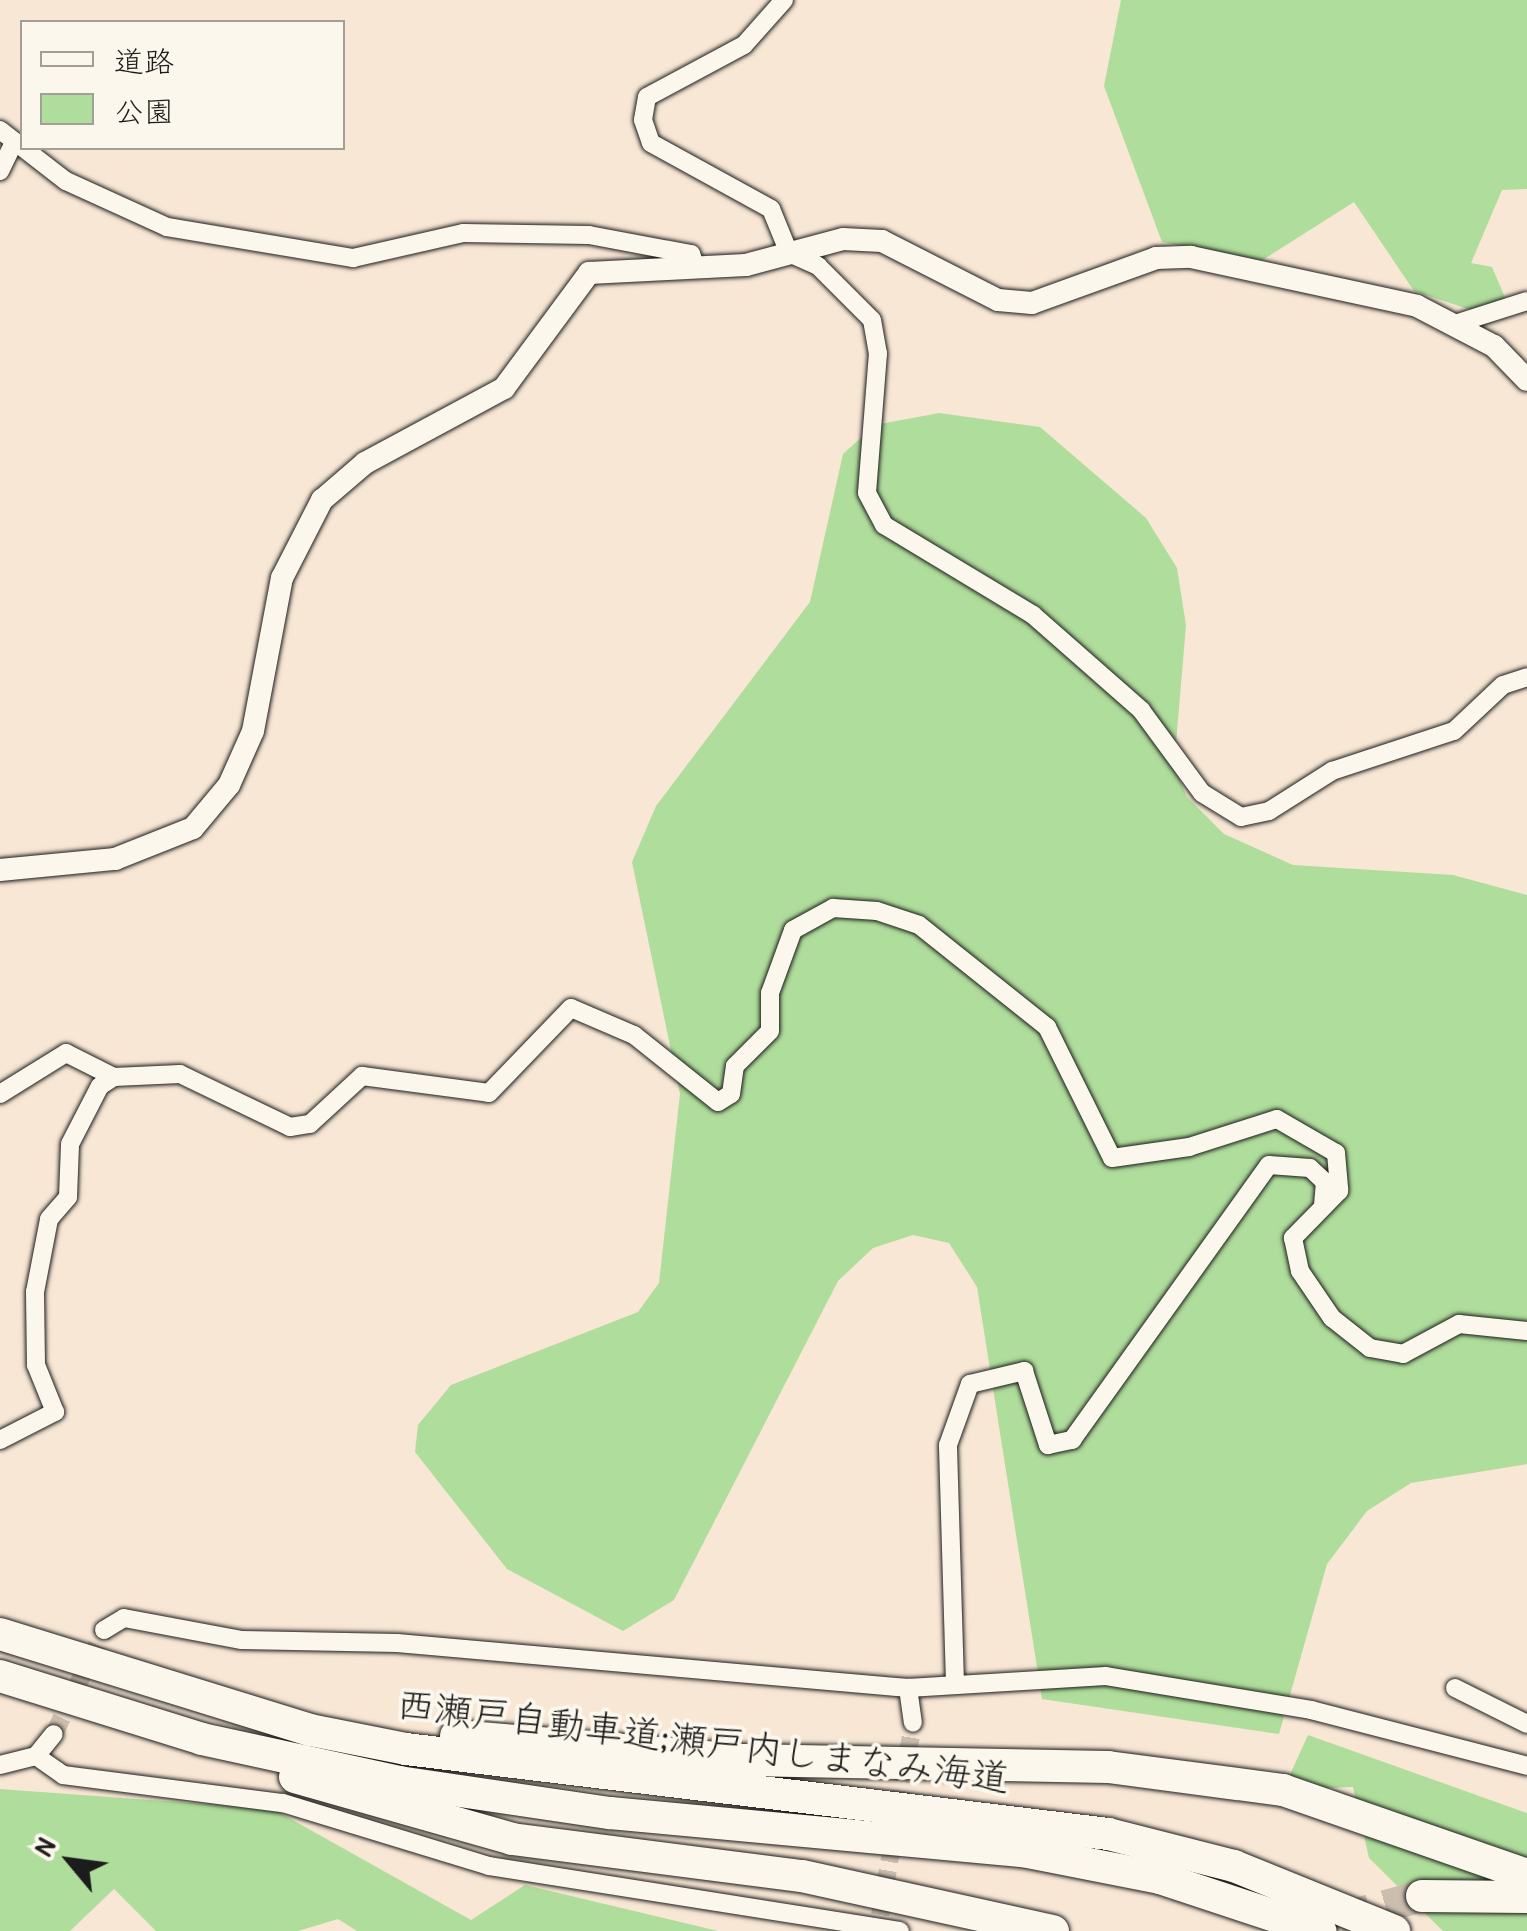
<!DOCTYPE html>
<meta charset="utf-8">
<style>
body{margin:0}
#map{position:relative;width:1527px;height:1931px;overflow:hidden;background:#f7e7d4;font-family:"Patrick Hand","Klee One",sans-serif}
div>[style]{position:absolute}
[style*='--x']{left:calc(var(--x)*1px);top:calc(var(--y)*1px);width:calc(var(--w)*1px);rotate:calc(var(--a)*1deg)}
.green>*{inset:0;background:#afdd9b}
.minor-tunnel>*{height:18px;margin-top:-9px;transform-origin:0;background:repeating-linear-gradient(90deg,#cbbeaf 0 18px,transparent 0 27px)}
.motorway-tunnel>*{height:32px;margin-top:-16px;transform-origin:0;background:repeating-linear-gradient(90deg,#cbbeaf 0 32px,transparent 0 48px)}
.roads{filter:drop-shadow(0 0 2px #1c1c1c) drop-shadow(0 0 2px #1c1c1c)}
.minor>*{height:18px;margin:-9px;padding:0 9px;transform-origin:9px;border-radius:9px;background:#fbf7ec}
.tertiary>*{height:22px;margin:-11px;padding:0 11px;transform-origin:11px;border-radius:11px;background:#fbf7ec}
.motorway>*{height:32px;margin:-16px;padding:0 16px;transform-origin:16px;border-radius:16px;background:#fbf7ec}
span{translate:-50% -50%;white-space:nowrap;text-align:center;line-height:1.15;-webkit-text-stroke:8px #fbf7ec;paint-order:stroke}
.street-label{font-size:38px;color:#1c1c1c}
.legend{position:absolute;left:20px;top:20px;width:325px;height:130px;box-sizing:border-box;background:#fbf7ec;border:2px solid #a29f99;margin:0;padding:12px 18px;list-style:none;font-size:30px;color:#1c1c1c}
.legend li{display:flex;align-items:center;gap:20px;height:50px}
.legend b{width:50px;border:2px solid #a29f99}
.north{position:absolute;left:20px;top:1811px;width:100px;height:100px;-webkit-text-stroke:8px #fbf7ec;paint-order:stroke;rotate:299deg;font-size:28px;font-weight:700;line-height:40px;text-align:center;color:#1c1c1c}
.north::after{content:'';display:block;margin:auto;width:35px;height:45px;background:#1c1c1c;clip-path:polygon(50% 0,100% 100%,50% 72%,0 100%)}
</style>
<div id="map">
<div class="green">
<div style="clip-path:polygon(1121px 0,1527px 0,1527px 189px,1502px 190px,1471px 263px,1492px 267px,1507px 302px,1471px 310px,1414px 291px,1354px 202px,1261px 261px,1162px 242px,1104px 86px)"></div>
<div style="clip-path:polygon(939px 413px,1040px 427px,1146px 518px,1177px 568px,1186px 625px,1174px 767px,1187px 797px,1224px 834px,1293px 865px,1453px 875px,1527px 895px,1527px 1464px,1411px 1483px,1367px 1511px,1327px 1564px,1279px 1734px,1042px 1699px,977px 1287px,949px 1243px,913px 1235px,873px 1248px,838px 1281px,674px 1600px,623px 1631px,507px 1569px,415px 1452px,418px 1425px,451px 1385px,638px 1312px,659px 1283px,680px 1094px,632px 862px,656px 806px,810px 602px,843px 454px,875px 425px)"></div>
<div style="clip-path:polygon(1308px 1735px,1527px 1813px,1527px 1931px,1443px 1931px,1369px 1858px,1353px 1787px,1283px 1790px)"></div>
<div style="clip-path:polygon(0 1789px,273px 1809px,471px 1920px,525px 1885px,718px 1931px,357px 1931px,338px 1919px,298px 1931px,156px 1931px,114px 1889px,70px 1931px,0 1931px)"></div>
</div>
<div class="minor-tunnel">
<div style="--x:54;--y:1734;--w:115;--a:-64.3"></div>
<div style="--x:880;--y:1915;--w:195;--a:-80.2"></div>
</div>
<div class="motorway-tunnel">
<div style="--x:1339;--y:1919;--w:86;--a:-15.5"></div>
</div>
<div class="roads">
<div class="minor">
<div style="--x:784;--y:0;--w:60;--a:131.6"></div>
<div style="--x:744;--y:45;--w:110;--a:151.8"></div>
<div style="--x:647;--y:97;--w:23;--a:100"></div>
<div style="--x:643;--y:120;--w:24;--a:71"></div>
<div style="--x:651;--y:143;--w:137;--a:28.8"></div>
<div style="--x:771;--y:209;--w:48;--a:67.8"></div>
<div style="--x:789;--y:253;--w:32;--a:24"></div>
<div style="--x:818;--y:266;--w:76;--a:45"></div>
<div style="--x:872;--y:320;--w:34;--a:80"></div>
<div style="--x:878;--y:353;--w:140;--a:94.5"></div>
<div style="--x:867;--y:493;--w:36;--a:62"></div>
<div style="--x:884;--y:525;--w:174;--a:31.1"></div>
<div style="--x:1033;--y:615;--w:144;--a:41.3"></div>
<div style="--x:1141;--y:710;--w:103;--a:53.7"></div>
<div style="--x:1202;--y:793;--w:46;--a:31.6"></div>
<div style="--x:1241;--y:817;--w:29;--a:-12"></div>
<div style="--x:1269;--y:811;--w:75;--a:-32.4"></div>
<div style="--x:1332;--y:771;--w:128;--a:-18.2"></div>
<div style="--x:1454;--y:731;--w:67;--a:-43.2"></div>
<div style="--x:1503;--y:685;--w:25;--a:-18"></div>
<div style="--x:0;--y:130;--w:83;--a:37.7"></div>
<div style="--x:66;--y:181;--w:111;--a:24.5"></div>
<div style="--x:167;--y:227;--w:189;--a:9.5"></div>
<div style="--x:353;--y:258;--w:113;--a:-12.8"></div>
<div style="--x:463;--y:233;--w:126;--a:0.9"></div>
<div style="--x:589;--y:235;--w:104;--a:10.6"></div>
<div style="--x:691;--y:254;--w:15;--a:70"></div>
<div style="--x:0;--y:171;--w:28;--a:-64"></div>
<div style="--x:1458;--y:323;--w:72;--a:-17.7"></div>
<div style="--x:0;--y:1094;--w:78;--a:-31.8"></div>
<div style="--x:66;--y:1053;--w:54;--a:26.6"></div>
<div style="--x:114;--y:1077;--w:66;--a:-2.6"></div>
<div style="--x:180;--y:1074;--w:122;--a:25.7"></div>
<div style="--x:290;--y:1127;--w:20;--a:-9"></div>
<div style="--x:310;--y:1124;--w:71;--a:-42.7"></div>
<div style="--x:362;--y:1076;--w:128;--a:7.6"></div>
<div style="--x:489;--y:1093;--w:118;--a:-46"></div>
<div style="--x:571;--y:1008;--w:69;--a:23.2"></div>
<div style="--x:634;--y:1035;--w:107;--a:38.6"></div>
<div style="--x:718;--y:1102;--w:15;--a:-32"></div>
<div style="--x:731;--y:1094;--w:28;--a:-82"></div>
<div style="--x:735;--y:1066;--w:49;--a:-45"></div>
<div style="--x:770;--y:1031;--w:38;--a:-90"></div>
<div style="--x:770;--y:993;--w:67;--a:-69.9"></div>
<div style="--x:793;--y:930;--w:46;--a:-28.8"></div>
<div style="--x:833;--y:908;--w:44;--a:3.9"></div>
<div style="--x:877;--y:911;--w:44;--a:18.4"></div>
<div style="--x:919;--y:925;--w:164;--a:38.6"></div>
<div style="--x:1047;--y:1027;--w:146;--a:63.6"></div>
<div style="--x:1112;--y:1158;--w:78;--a:-8.1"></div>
<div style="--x:1189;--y:1147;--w:92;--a:-17.7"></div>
<div style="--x:1277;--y:1119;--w:68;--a:30"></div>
<div style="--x:1336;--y:1153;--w:38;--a:85"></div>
<div style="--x:1339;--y:1191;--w:66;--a:134.4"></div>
<div style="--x:1293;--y:1238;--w:34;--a:78"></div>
<div style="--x:1300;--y:1271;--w:57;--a:55.8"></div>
<div style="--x:1332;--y:1318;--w:48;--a:38.3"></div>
<div style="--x:1370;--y:1348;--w:34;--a:10"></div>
<div style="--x:1403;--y:1354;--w:64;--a:-28.2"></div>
<div style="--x:1459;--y:1324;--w:68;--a:5.9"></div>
<div style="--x:0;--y:1440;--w:62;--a:-27"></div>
<div style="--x:55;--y:1412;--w:51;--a:-112"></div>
<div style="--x:36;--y:1365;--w:73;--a:-90.8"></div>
<div style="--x:35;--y:1292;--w:74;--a:-79.1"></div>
<div style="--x:49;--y:1219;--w:29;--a:-49"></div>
<div style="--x:68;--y:1197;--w:53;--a:-87.8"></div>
<div style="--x:70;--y:1144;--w:65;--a:-62.7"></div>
<div style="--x:100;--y:1086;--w:17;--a:-33"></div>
<div style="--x:104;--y:1630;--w:23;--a:-31"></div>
<div style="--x:124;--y:1618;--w:120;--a:10.6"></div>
<div style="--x:242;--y:1640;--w:155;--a:1.1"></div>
<div style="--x:397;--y:1643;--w:513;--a:5.03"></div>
<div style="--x:908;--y:1688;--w:198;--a:-3.5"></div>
<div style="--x:1106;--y:1676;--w:208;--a:9.4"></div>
<div style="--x:1311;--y:1710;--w:223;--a:14.5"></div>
<div style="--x:955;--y:1683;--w:238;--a:-91.7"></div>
<div style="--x:948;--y:1445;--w:65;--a:-70.2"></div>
<div style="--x:970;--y:1384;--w:56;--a:-13.5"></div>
<div style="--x:1024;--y:1371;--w:78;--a:72"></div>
<div style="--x:1048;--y:1445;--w:25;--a:-12"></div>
<div style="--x:1072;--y:1440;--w:338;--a:-54.4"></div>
<div style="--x:1269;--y:1165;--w:41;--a:4.2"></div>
<div style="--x:1310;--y:1168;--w:21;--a:43"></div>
<div style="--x:1325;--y:1182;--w:21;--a:95"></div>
<div style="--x:908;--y:1688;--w:35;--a:82"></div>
<div style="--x:1455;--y:1688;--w:80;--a:26.6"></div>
<div style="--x:36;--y:1756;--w:33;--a:35"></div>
<div style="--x:63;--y:1775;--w:222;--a:7.3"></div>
<div style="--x:283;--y:1803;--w:215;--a:17"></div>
<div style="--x:489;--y:1866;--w:416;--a:9"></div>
<div style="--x:0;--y:1765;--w:37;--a:-14"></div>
<div style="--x:36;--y:1756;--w:28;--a:-51"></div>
</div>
<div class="tertiary">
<div style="--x:0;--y:870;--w:116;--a:-5.5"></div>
<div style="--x:115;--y:859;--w:84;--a:-21.7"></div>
<div style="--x:193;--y:828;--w:56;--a:-50.1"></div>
<div style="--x:229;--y:785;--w:59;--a:-66"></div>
<div style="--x:253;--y:731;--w:156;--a:-79.3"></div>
<div style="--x:282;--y:578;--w:88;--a:-62.9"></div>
<div style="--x:322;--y:500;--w:57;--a:-40.7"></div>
<div style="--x:365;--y:463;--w:158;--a:-28.3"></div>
<div style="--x:504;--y:388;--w:143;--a:-53.5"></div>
<div style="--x:589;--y:273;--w:157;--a:-2.9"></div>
<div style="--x:746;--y:265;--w:100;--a:-15"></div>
<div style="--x:843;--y:239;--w:39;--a:3"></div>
<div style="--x:882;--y:241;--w:130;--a:27"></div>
<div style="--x:998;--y:300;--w:34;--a:5"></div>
<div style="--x:1032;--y:303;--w:132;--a:-19.9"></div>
<div style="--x:1156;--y:258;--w:35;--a:-2"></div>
<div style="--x:1191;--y:257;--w:231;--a:12.2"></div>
<div style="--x:1417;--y:306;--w:87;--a:27.5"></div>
<div style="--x:1494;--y:346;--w:47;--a:45.9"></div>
</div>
<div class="motorway">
<div style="--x:0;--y:1634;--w:325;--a:17.2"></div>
<div style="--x:310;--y:1730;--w:98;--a:11.2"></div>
<div style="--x:406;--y:1749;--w:707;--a:6.9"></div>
<div style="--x:1108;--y:1834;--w:130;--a:14.3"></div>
<div style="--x:1234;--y:1866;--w:173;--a:22.1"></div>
<div style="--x:0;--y:1676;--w:212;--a:17.3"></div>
<div style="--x:202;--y:1739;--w:202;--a:12.3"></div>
<div style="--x:399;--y:1782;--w:213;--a:8.4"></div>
<div style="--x:610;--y:1813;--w:415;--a:5.3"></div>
<div style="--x:1023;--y:1851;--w:140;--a:11.1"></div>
<div style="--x:1160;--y:1878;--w:169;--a:18.3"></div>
<div style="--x:456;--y:1736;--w:289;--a:4.8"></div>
<div style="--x:744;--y:1760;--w:364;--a:1.1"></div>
<div style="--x:1108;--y:1767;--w:177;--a:7.5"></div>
<div style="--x:1283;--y:1790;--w:258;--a:19.2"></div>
<div style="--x:295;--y:1777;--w:226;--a:15.9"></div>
<div style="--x:512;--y:1839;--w:292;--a:7.3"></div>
<div style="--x:802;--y:1876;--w:257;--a:12.4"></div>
<div style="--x:1422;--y:1896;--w:105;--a:0.5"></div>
</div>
</div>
<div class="street-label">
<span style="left:703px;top:1741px;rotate:7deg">西瀬戸自動車道;瀬戸内しまなみ海道</span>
</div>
<ul class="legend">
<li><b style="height:12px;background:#fbf7ec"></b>道路</li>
<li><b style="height:28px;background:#afdd9b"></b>公園</li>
</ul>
<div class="north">N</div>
</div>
